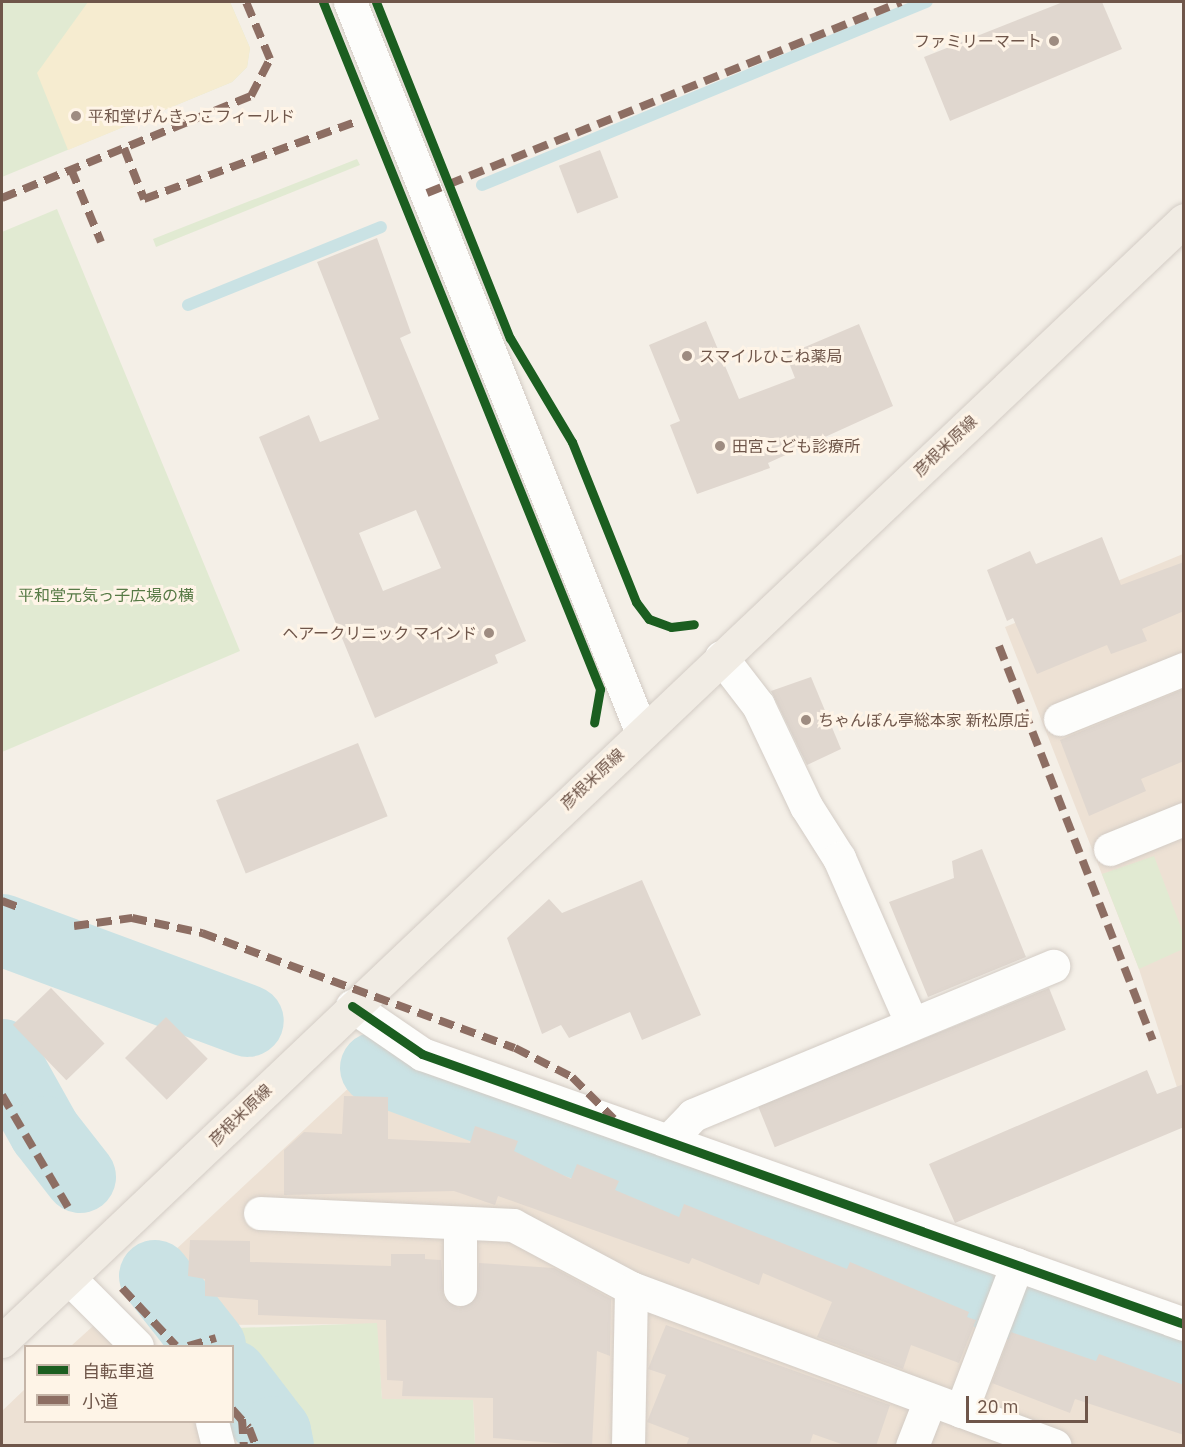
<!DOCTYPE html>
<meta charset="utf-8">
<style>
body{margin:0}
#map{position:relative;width:1185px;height:1447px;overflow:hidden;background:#f4efe7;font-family:"IBM Plex Sans","Noto Sans JP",sans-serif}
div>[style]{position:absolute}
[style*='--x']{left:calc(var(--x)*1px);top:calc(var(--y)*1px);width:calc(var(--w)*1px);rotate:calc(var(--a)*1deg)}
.residential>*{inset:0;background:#ede1d4}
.green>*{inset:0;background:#e1ead2}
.sand>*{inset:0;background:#f6ecd0}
.stream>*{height:12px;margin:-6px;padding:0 6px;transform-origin:6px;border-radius:6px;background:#cae2e4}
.river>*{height:72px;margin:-36px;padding:0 36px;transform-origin:36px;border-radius:36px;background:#cae2e4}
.building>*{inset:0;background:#e0d7cf;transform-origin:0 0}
.roads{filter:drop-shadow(0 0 2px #d3ccc5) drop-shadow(0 0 2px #d3ccc5)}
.minor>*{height:33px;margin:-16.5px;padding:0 16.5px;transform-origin:16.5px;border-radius:16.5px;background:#fdfdfb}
.major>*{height:33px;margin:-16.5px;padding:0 16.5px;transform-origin:16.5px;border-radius:16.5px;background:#f1ece4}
.quiet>*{height:8px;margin-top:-4px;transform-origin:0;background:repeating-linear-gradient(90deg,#8d6e63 0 15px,transparent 0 23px)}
.cycleway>*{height:9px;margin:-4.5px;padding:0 4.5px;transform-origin:4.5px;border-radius:4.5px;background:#1b5e20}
.dots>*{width:16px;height:16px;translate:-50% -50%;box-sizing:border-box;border:3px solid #fef4e7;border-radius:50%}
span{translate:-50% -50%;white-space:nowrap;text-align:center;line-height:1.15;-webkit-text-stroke:6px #fef4e7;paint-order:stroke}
.poi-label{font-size:16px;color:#6f564a}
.right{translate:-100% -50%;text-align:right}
.left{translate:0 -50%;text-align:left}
.street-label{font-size:16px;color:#6f564a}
.park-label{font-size:16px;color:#577a46}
.frame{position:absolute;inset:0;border:3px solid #6f564a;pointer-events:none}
.legend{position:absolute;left:24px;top:1345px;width:210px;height:78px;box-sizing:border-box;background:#fef4e7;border:2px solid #c5b5a8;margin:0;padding:8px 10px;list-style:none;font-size:18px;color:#6f564a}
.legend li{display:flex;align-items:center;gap:12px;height:30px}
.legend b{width:30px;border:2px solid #c5b5a8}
.scale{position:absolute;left:966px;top:1396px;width:122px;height:27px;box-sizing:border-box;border:3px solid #6f564a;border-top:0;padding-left:8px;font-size:18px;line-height:21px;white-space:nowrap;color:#6f564a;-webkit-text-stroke:4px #fef4e7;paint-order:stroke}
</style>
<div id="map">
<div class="residential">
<div style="clip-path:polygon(1183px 554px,1183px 1106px,1139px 969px,1005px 627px)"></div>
<div style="clip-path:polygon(384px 1055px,1183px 1339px,1183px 1445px,475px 1445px,473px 1400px,382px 1400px,376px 1324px,216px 1325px,171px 1254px)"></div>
<div style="clip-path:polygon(103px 1317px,132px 1346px,71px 1346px)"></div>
<div style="clip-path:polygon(25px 1389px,26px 1422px,206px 1422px,213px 1446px,2px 1446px,2px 1411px)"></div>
</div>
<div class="green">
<div style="clip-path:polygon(2px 2px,230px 2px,250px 48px,247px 67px,232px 82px,2px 177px)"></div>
<div style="clip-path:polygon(357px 159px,360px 165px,156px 247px,153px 239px)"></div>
<div style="clip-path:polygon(57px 209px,240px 651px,2px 752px,2px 232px)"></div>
<div style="clip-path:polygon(1154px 856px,1183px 933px,1183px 949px,1139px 969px,1102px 874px)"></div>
<div style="clip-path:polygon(377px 1323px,382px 1399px,473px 1400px,475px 1445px,295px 1445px,284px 1420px,233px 1358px,232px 1346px,223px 1346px,209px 1329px)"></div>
</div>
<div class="sand">
<div style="clip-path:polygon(88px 2px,230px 2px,250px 48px,247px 67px,232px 82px,68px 150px,37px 73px)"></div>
</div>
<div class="stream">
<div style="--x:482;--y:185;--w:481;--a:-22.4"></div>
<div style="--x:188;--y:305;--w:208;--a:-22"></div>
</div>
<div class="river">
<div style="--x:2;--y:930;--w:262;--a:20.3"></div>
<div style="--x:2;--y:1055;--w:88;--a:60.8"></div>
<div style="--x:45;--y:1132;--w:57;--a:52.1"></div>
<div style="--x:376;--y:1068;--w:861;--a:20.24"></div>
<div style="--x:155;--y:1276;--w:89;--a:51.8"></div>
<div style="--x:232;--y:1376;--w:71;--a:52.5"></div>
<div style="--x:275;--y:1432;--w:14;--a:78"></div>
</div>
<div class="building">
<div style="clip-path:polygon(1063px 2px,1102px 2px,1122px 49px,950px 121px,924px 57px)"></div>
<div style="left:600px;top:150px;width:51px;height:44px;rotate:69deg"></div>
<div style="clip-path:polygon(evenodd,377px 238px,411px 333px,400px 338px,526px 641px,495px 655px,498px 663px,375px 718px,259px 437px,309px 415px,320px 442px,379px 419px,317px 262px,377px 238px,416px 510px,441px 568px,383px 591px,359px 533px,416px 510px)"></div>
<div style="clip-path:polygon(706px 321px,739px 399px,795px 378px,786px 355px,859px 324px,893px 406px,768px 463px,770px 468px,697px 494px,670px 425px,680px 421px,649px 345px)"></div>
<div style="clip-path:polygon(1102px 537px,1121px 585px,1184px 562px,1184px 611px,1142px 629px,1147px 641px,1111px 654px,1107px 645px,1037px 674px,1013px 618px,1007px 621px,987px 570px,1030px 551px,1036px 564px)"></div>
<div style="clip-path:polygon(811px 677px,841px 749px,807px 765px,771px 691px)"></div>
<div style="clip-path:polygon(1184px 689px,1184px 761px,1141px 779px,1146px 791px,1089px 816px,1060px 740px)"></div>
<div style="left:358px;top:743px;width:79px;height:153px;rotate:68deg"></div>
<div style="clip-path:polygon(982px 849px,1026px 957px,928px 997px,889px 902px,954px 878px,952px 861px)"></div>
<div style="clip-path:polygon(642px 880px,701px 1015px,642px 1040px,630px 1012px,569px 1038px,561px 1025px,542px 1034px,507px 938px,549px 899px,562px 913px)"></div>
<div style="left:51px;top:988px;width:77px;height:53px;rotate:46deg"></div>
<div style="left:1049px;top:988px;width:45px;height:314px;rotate:68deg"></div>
<div style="left:166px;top:1017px;width:59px;height:58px;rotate:45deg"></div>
<div style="clip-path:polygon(1147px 1070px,1157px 1094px,1184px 1084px,1184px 1127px,955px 1223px,929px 1164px)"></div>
<div style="clip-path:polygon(344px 1096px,388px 1097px,388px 1139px,470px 1143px,475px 1126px,518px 1141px,514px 1151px,571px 1179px,577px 1164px,619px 1181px,615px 1190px,679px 1217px,684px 1204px,847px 1269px,850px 1262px,969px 1312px,967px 1317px,976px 1320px,959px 1363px,911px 1345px,903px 1369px,817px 1337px,832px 1302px,763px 1273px,759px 1285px,692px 1258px,689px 1264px,498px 1196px,495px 1205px,454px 1191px,284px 1195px,284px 1150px,304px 1132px,342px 1134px)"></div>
<div style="clip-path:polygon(190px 1240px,250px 1241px,250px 1262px,391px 1266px,391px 1254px,425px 1254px,425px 1259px,441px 1260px,444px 1298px,459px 1308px,476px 1298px,479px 1263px,554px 1268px,611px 1299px,610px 1356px,597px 1351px,592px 1446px,493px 1438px,493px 1398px,402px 1396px,403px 1381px,387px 1380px,386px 1320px,258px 1315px,258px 1300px,205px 1296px,205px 1279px,188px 1276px)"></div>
<div style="clip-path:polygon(666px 1325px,890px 1405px,876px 1446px,847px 1446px,813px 1434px,809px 1446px,686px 1446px,689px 1438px,647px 1422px,666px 1375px,648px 1369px)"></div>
<div style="clip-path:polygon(1011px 1332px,1096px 1361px,1099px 1354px,1184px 1385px,1184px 1435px,1075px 1399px,1070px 1413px,992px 1383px)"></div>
</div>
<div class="roads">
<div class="minor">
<div style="--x:350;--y:2;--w:787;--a:68.23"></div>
<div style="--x:721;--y:657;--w:61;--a:52.4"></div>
<div style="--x:758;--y:705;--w:112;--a:64.6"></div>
<div style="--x:806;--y:806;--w:62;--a:57.6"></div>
<div style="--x:839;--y:858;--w:181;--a:66.3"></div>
<div style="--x:1060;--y:719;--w:134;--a:-22"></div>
<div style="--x:1110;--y:849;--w:80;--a:-22.1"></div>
<div style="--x:352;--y:1006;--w:85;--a:34.4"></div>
<div style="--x:422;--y:1054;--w:808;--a:19.51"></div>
<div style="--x:670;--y:1139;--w:33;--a:-46"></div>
<div style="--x:693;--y:1115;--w:390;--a:-22.5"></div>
<div style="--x:260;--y:1213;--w:253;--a:2.7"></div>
<div style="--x:513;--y:1225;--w:134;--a:28.1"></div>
<div style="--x:631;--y:1288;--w:452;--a:20.4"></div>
<div style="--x:460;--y:1224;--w:65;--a:90"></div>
<div style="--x:69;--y:1278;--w:96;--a:45"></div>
<div style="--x:961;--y:1411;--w:157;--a:-69.1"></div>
<div style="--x:212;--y:1422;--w:25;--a:76"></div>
<div style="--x:628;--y:1446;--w:158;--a:-88.9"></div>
<div style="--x:912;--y:1446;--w:49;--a:-68.6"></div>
</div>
<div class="major">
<div style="--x:2;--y:1341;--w:1629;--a:-43.48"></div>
</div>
</div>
<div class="quiet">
<div style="--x:124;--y:148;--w:55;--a:68.6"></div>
<div style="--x:144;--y:199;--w:225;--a:-20"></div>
<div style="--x:71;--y:169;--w:79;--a:67.7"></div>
<div style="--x:427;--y:193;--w:511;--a:-21.95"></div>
<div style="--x:2;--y:198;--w:269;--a:-22.3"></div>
<div style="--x:251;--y:96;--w:42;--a:-62.8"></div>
<div style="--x:270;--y:59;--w:62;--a:-112.8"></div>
<div style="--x:999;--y:646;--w:423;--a:68.7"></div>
<div style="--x:2;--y:901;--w:17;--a:21"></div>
<div style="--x:74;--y:926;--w:59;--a:-7.9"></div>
<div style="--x:132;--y:918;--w:72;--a:12.1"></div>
<div style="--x:202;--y:933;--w:333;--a:20.2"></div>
<div style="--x:515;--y:1048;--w:64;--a:27"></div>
<div style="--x:572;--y:1077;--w:59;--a:45"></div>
<div style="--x:2;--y:1095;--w:136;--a:59.5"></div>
<div style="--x:122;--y:1288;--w:79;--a:47"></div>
<div style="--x:188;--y:1346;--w:29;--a:-16"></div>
<div style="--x:232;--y:1409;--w:25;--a:48"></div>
<div style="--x:249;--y:1428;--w:19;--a:69"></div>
<div style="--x:242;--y:1419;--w:27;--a:86"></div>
</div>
<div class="cycleway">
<div style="--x:323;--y:2;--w:741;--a:68.04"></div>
<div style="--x:600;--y:689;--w:34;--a:100"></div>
<div style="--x:376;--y:2;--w:362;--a:68.3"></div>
<div style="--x:510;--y:338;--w:121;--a:59.2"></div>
<div style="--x:572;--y:442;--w:172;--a:68.2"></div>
<div style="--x:636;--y:602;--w:21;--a:53"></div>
<div style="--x:649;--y:619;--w:23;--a:20"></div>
<div style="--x:671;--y:627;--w:23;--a:-7"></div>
<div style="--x:352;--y:1006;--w:85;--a:34.4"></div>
<div style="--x:422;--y:1054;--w:808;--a:19.51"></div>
</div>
<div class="dots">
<div style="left:1054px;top:41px;background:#9e8c81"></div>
<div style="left:76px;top:116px;background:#9e8c81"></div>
<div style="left:687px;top:356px;background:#9e8c81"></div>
<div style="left:720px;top:446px;background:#9e8c81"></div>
<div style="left:489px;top:633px;background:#9e8c81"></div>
<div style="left:806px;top:720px;background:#9e8c81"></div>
</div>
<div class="poi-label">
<span class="right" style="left:1042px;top:41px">ファミリーマート</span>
<span class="left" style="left:88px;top:116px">平和堂げんきっこフィールド</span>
<span class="left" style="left:699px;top:356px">スマイルひこね薬局</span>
<span class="left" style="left:732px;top:446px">田宮こども診療所</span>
<span class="right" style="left:477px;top:633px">ヘアークリニック マインド</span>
<span class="left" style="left:818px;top:720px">ちゃんぽん亭総本家 新松原店</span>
</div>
<div class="street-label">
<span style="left:945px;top:446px;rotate:-43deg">彦根米原線</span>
<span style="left:592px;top:779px;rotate:-43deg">彦根米原線</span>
<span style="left:240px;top:1115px;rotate:-44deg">彦根米原線</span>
</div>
<div class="park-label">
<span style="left:106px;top:595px">平和堂元気っ子広場の横</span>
</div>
<div class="frame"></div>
<ul class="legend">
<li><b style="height:8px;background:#1b5e20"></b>自転車道</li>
<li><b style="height:8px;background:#8d6e63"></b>小道</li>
</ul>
<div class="scale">20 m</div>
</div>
